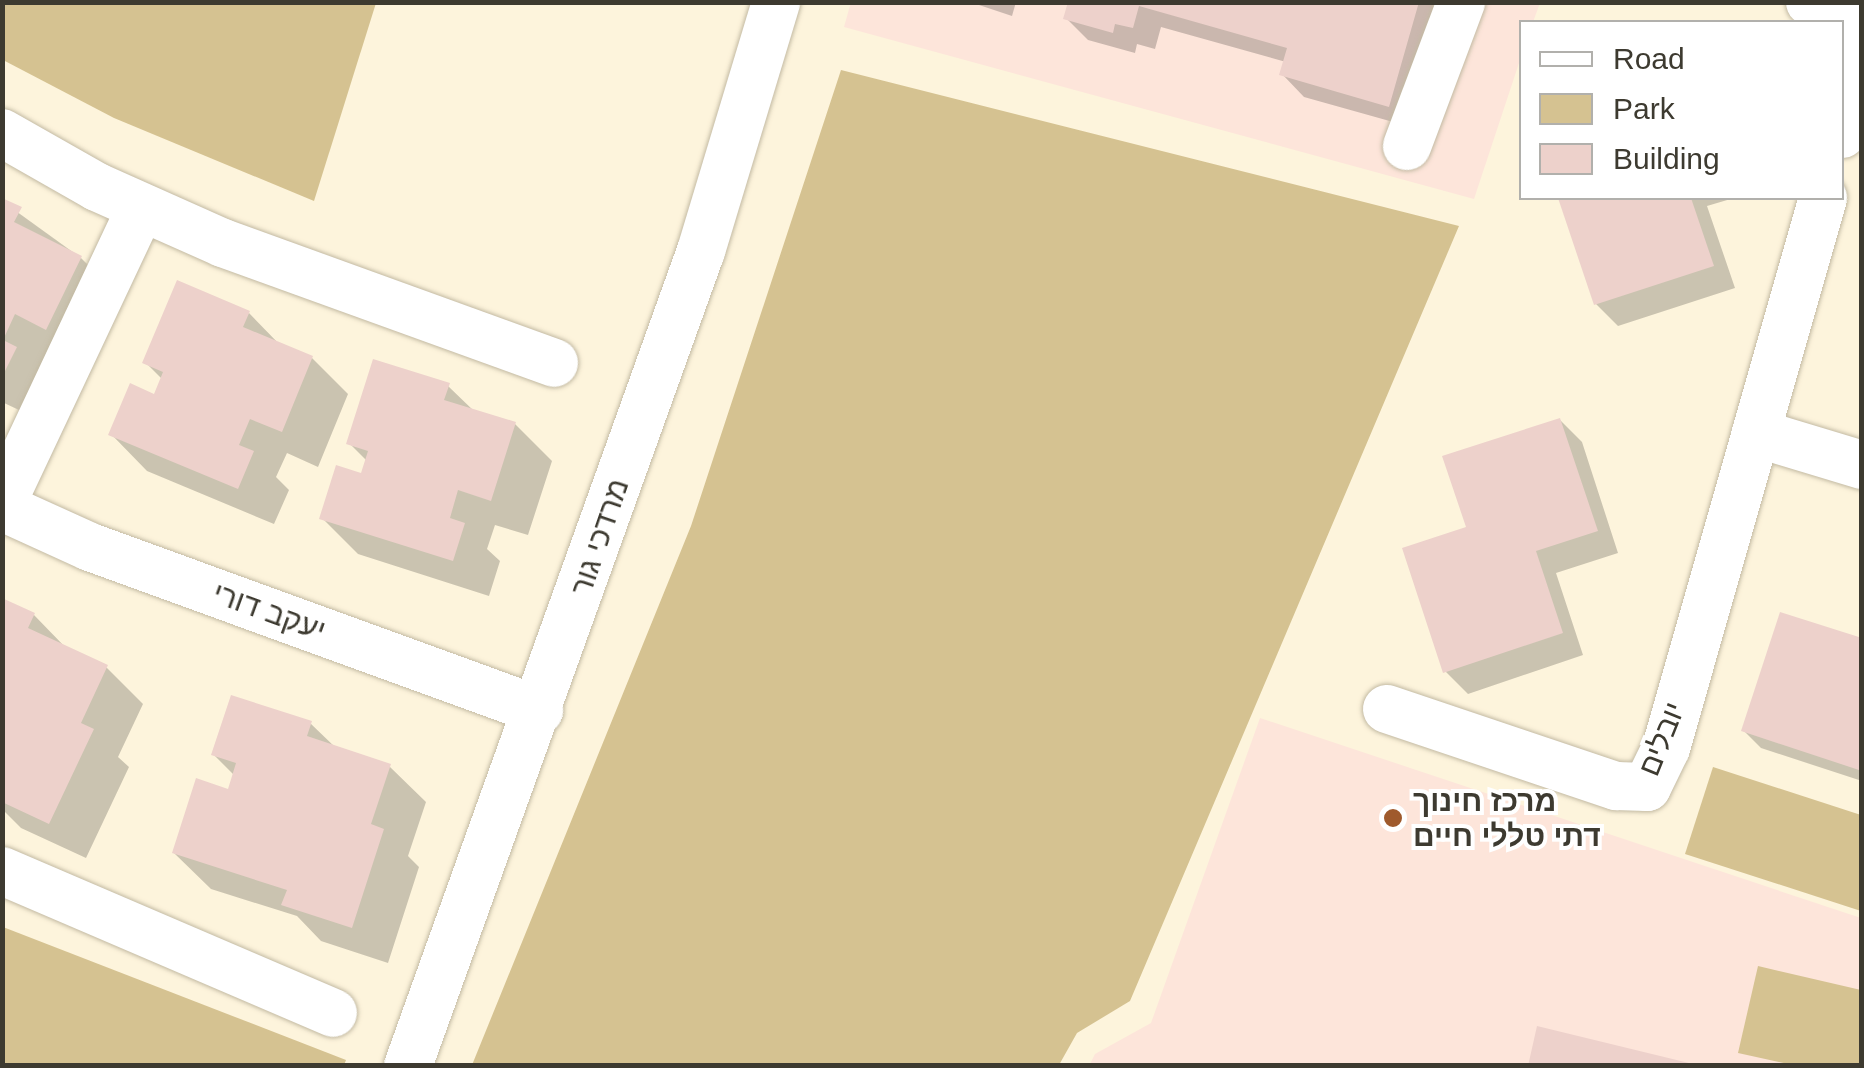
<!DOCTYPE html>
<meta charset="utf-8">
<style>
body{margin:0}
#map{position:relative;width:1864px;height:1068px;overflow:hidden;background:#fdf4dc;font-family:Helvetica,Heebo,sans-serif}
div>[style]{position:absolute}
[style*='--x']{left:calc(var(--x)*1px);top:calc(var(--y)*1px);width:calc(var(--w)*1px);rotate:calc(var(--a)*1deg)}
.education>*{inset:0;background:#fde5da}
.green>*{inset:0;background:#d5c291}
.shadow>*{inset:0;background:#0003}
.building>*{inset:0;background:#edd1cb}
.roads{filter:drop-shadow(0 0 2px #c3baa3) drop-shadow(0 0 2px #c3baa3)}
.minor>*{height:48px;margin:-24px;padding:0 24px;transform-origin:24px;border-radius:24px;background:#fff}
.dots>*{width:28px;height:28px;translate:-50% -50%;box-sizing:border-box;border:5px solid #fff;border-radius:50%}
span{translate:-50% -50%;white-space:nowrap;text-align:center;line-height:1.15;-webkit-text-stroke:8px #fff;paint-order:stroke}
.street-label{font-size:30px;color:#3d3a30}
.poi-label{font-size:30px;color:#3d3a30;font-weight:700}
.left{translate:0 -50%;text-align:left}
.frame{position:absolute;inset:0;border:5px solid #3d3a30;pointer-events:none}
.legend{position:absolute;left:1519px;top:20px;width:325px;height:180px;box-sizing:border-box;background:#fff;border:2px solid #b1b0ac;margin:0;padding:12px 18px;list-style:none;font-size:30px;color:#3d3a30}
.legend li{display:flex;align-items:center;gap:20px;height:50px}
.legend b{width:50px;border:2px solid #b1b0ac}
</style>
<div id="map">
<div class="education">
<div style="clip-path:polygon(851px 2px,1540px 3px,1533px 22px,1522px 22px,1521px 57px,1474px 199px,844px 27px)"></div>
<div style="clip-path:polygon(1260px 718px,1861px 918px,1861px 1065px,1089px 1066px,1095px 1054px,1151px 1023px)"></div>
</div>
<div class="green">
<div style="clip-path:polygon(2px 3px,3px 2px,376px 3px,314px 201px,114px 118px,3px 60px)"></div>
<div style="clip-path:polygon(841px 70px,1459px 226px,1130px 1001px,1077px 1033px,1059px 1065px,472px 1065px,691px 526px)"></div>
<div style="clip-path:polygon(1713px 767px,1861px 815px,1861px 911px,1685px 854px)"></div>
<div style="clip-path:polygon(3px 927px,346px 1060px,344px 1065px,3px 1065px)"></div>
<div style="clip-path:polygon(1758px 966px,1861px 990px,1861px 1065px,1793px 1065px,1738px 1053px)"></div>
</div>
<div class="shadow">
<div style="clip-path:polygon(970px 2px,1016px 2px,1012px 16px)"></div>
<div style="clip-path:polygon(1071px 2px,1430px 2px,1443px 15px,1411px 127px,1304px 97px,1282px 74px,1286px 62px,1161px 27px,1155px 49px,1137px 44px,1135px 53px,1088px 40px,1066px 18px)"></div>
<div style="clip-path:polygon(1561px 198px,1734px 198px,1707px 206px,1735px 288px,1618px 326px,1596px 304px)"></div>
<div style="clip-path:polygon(2px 201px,81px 258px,117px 294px,36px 418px,2px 402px)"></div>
<div style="clip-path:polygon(249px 313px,281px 346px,312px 358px,348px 394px,318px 467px,287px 453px,276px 477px,289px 490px,274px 524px,147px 471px,111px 434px,155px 397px,163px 380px,145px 362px)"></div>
<div style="clip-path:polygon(448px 386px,475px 412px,515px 424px,552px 461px,528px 535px,495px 525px,487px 549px,500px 561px,489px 596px,358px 554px,322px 518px,363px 476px,367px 461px,349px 443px)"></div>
<div style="clip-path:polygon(1560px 420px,1582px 442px,1618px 553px,1556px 573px,1583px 655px,1468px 694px,1445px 671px,1469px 529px)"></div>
<div style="clip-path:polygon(2px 601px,34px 615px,67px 649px,107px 668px,143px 704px,118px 757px,129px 767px,86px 858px,21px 828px,2px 809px)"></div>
<div style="clip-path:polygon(1862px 641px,1862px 781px,1761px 748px,1743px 730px)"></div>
<div style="clip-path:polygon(310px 723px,336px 748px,389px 766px,426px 802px,408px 856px,419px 867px,388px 963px,321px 941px,297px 916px,211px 889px,174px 853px,230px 792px,235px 776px,214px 755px)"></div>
</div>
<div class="building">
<div style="clip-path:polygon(1068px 2px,1419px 2px,1389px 107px,1279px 75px,1287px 48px,1139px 6px,1133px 28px,1115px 24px,1113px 33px,1063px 19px)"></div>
<div style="clip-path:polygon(2px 198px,22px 207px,14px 222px,82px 256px,46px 330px,15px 314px,3px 340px,17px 347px,2px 377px)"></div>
<div style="clip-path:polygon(1558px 198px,1691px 198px,1714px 266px,1594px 305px)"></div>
<div style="clip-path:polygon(177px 280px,250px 311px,243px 327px,313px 356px,282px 432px,250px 419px,239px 445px,254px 451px,238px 489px,108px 435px,130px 383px,154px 394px,163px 372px,142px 363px)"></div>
<div style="clip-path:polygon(373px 359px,450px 383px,444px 400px,516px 422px,491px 501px,458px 490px,450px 518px,465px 523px,453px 561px,319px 519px,336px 465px,361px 473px,368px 451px,346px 444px)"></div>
<div style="clip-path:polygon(1560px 418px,1598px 531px,1536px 551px,1563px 633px,1443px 673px,1402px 548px,1466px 527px,1442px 456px)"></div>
<div style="clip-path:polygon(2px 598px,35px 613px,28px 628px,108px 665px,81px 723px,94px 729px,49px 824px,2px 802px)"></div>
<div style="clip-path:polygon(1780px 612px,1862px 638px,1862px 771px,1741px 731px)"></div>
<div style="clip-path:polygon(231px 695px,312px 721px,307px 736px,391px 764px,371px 824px,384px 829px,352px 928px,281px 905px,287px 890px,172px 853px,196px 778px,228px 789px,236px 763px,211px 755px)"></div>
<div style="clip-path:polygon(1537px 1026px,1693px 1064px,1693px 1066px,1528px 1066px)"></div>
</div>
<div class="roads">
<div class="minor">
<div style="--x:1810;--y:2;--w:40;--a:22"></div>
<div style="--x:1847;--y:17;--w:44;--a:69.9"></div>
<div style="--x:2;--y:133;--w:109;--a:29.6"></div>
<div style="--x:97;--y:187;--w:138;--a:24"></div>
<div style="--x:223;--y:243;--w:352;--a:19.9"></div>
<div style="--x:1842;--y:134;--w:73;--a:-74.1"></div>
<div style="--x:1407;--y:146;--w:154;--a:-69.4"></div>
<div style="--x:1756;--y:433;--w:111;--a:16.8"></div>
<div style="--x:2;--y:503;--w:327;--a:-64.8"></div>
<div style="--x:2;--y:507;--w:97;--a:24.4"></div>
<div style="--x:90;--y:547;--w:478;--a:20"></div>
<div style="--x:1387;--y:709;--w:242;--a:18.6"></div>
<div style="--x:1616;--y:786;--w:31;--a:2"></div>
<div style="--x:1647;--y:787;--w:43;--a:-64"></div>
<div style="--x:1666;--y:748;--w:572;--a:-74.07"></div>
<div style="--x:2;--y:871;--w:360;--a:23.2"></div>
<div style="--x:408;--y:1066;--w:866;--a:-70.23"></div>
<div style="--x:701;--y:251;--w:260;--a:-73.2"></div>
</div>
</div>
<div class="dots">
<div style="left:1393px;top:818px;background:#9f5a2c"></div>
</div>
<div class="street-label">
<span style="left:600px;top:537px;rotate:-71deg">מרדכי גור</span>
<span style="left:269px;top:612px;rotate:20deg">יעקב דורי</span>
<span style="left:1662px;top:739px;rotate:-68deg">יובלים</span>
</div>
<div class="poi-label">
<span class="left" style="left:1413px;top:818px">מרכז חינוך<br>דתי טללי חיים</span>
</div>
<div class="frame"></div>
<ul class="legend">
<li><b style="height:12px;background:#fff"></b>Road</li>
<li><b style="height:28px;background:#d5c291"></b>Park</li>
<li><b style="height:28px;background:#edd1cb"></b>Building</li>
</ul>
</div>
